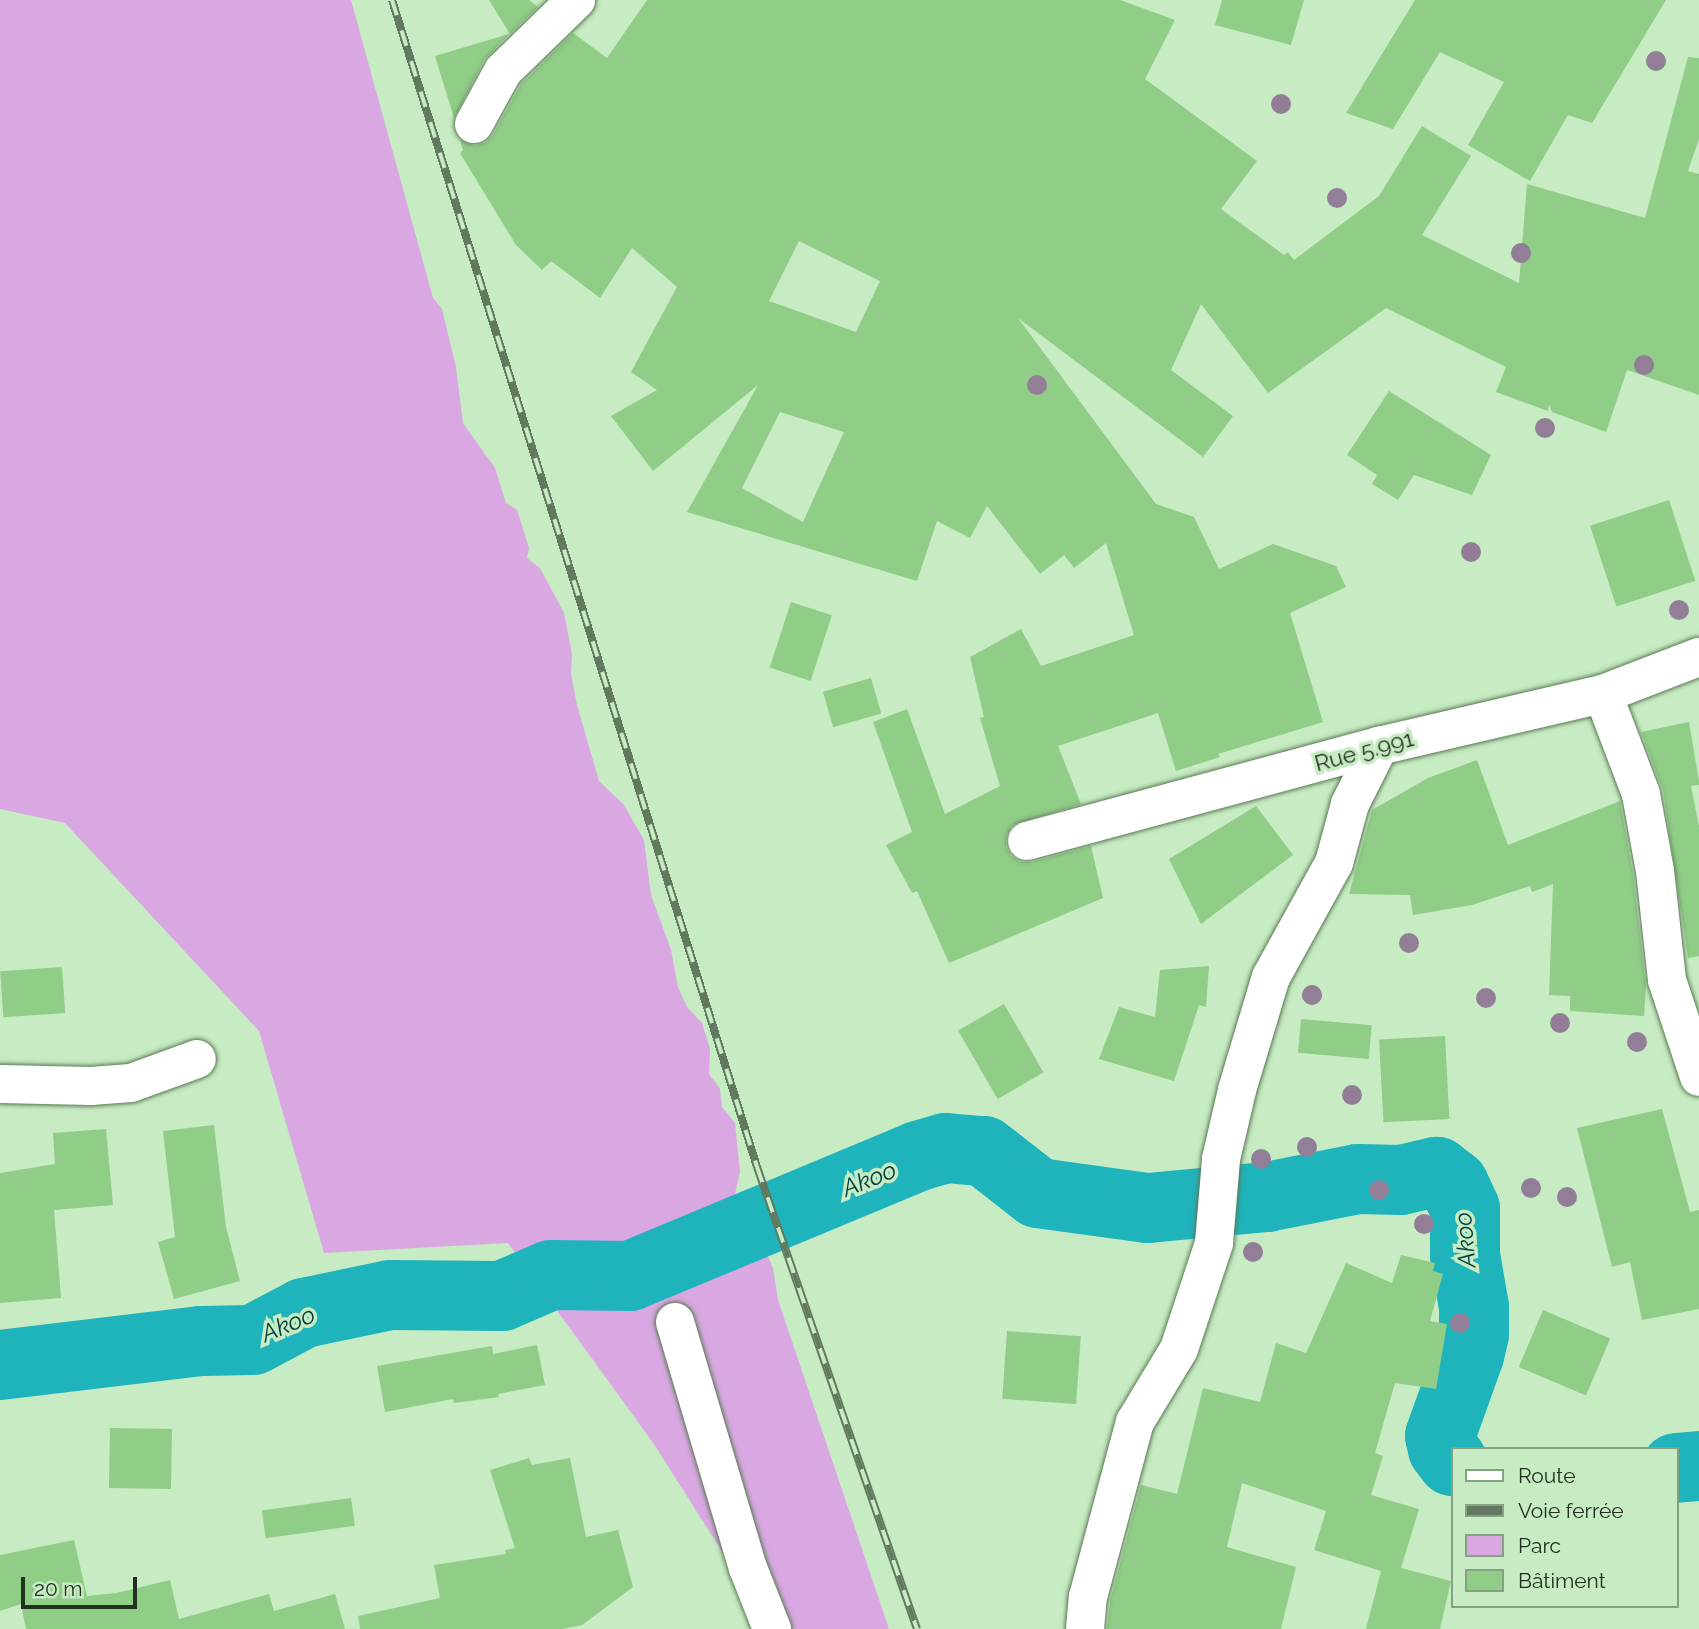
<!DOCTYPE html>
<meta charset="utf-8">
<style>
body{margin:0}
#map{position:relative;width:1699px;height:1629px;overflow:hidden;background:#c7ebc2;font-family:Raleway,sans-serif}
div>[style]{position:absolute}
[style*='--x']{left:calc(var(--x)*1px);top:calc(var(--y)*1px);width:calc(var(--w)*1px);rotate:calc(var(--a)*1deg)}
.green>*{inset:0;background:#d9a8e2}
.river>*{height:70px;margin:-35px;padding:0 35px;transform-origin:35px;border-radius:35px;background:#1fb3bc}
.building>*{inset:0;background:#90cd87;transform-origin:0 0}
.roads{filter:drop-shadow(0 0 2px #5a7a55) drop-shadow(0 0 2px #5a7a55)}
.minor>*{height:38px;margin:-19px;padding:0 19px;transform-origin:19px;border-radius:19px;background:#fff}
.rail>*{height:8px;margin-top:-4px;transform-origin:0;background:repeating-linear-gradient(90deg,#c7ebc2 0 16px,#63795f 0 32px);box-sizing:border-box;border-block:2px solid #63795f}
.trees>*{width:20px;height:20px;margin:-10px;border-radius:50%;background:#937e98}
span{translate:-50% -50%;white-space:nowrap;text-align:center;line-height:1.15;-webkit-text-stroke:7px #c7ebc2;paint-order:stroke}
.street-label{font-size:23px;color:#233021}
.water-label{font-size:24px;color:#014144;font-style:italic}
.legend{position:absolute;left:1451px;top:1447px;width:228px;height:161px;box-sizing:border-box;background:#c7ebc2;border:2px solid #85a082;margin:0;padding:9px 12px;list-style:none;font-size:21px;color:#233021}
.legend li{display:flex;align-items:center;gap:14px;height:35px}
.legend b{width:35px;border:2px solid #85a082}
.scale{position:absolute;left:21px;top:1577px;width:116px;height:32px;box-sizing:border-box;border:4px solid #233021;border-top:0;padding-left:9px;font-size:21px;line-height:24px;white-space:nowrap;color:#233021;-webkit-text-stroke:5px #c7ebc2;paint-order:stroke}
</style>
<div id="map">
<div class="green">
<div style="clip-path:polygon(0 0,351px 0,433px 298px,442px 309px,456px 367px,463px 423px,495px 468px,506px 503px,517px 510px,529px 548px,527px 558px,540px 568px,564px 613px,572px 654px,571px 674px,577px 705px,599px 781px,624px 805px,644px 840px,651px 895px,671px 950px,678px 987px,687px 1007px,702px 1023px,710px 1049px,709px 1074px,720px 1089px,722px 1107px,735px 1123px,740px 1172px,735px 1194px,746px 1206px,773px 1268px,778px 1300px,889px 1629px,771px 1629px,654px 1444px,508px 1243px,324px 1253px,259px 1031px,65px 823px,0 809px)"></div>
</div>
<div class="river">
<div style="--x:0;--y:1365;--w:202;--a:-6.8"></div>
<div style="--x:201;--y:1341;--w:52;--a:-1.1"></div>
<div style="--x:253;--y:1340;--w:58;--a:-27.9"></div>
<div style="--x:304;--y:1313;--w:88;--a:-11.8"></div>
<div style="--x:390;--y:1295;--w:112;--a:0.5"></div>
<div style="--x:502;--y:1296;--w:53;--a:-23.2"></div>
<div style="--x:551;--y:1275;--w:79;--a:0.7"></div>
<div style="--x:630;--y:1276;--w:312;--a:-22.6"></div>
<div style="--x:918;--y:1156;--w:29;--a:-16"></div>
<div style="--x:946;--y:1148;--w:38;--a:5"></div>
<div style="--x:984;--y:1151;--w:68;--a:37.9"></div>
<div style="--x:1038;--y:1193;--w:111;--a:7.8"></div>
<div style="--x:1148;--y:1208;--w:120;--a:-5.3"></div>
<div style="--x:1267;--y:1197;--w:93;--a:-11.2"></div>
<div style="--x:1358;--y:1179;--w:43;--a:1.3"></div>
<div style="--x:1401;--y:1180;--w:37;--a:-13"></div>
<div style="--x:1437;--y:1172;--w:21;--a:37"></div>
<div style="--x:1454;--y:1185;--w:26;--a:65"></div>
<div style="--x:1465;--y:1209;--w:46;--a:90"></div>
<div style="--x:1465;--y:1255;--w:53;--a:80.2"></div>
<div style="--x:1474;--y:1307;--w:27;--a:90"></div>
<div style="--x:1474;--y:1334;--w:22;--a:103"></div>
<div style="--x:1469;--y:1355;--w:86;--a:109.7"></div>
<div style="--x:1440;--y:1436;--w:13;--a:77"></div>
<div style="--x:1443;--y:1449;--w:15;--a:53"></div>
<div style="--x:1676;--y:1468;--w:23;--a:-5"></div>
</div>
<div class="building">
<div style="clip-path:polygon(489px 0,529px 0,538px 7px,510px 34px)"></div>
<div style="clip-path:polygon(evenodd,647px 0,1120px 0,1175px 20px,1145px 79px,1257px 161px,1221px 209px,1284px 255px,1288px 252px,1294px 260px,1379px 196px,1422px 126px,1471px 156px,1422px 235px,1519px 283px,1527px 184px,1645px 218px,1688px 57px,1699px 58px,1699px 139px,1688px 171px,1699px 174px,1699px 395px,1627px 370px,1606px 432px,1552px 412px,1549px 404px,1548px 411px,1496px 392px,1506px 367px,1386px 308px,1268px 393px,1201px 304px,1171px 370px,1233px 416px,1203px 457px,1018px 318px,1156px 504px,1194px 517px,1219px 569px,1273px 544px,1336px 566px,1346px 587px,1290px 613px,1323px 722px,1218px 754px,1220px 757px,1176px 771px,1158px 713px,1058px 746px,1081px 804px,1012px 825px,1006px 836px,1006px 847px,1011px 856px,1021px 862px,1032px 862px,1091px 846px,1103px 898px,949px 963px,917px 891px,912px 893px,886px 845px,912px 832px,873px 722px,907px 709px,945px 814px,1000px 786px,980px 718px,984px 717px,970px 657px,1021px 629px,1041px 666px,1134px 635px,1106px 543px,1074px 568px,1064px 555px,1040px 574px,987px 506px,970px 538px,937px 521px,917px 581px,687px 512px,758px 385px,653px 471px,611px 416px,657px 390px,631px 372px,677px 287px,632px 248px,600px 298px,551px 261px,542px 270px,516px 245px,460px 153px,463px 150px,460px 140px,475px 146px,486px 142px,493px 135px,521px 84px,573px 33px,607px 58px,647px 0,799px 241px,880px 281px,856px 332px,769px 301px,799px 241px,647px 0,780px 412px,844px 432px,803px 522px,742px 488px,780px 412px)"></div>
<div style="clip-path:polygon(1222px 0,1304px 0,1291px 45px,1215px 25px)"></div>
<div style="clip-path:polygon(1415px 0,1666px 0,1592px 123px,1568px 115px,1530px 181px,1468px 145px,1504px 82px,1440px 52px,1393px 129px,1346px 113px)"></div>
<div style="clip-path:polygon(509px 34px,484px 60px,454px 118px,435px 56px)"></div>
<div style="clip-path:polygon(1389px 391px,1491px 455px,1472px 495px,1414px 475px,1398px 500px,1372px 484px,1377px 475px,1347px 455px)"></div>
<div style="left:1669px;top:500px;width:85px;height:83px;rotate:72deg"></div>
<div style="left:791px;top:602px;width:43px;height:69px;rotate:18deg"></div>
<div style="left:871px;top:678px;width:37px;height:50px;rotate:74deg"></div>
<div style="clip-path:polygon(1689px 722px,1699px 781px,1699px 785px,1691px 786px,1699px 826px,1699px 956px,1688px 958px,1663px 790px,1641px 732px)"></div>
<div style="clip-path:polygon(1477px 760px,1508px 845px,1620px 801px,1633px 874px,1646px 987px,1644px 1016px,1570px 1011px,1570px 996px,1549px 995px,1553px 884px,1532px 892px,1530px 886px,1472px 905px,1413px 915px,1410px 895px,1349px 894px,1372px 810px,1428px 778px)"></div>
<div style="clip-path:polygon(1256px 806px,1293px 855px,1201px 924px,1169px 859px)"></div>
<div style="clip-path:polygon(1209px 966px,1206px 1007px,1199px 1005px,1174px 1081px,1099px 1059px,1119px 1007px,1155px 1017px,1160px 970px)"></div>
<div style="left:62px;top:967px;width:46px;height:62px;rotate:86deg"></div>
<div style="left:1004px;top:1004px;width:79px;height:53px;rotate:60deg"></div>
<div style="left:1301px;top:1019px;width:71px;height:34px;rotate:5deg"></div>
<div style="left:1445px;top:1036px;width:83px;height:66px;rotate:87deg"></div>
<div style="clip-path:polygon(1662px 1109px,1690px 1212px,1699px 1210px,1699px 1309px,1642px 1320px,1630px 1262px,1612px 1267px,1577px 1128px)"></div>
<div style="clip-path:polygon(214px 1125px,226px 1227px,240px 1281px,174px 1299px,158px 1242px,175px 1237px,163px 1131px)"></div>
<div style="clip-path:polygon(106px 1129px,113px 1205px,54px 1210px,61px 1298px,0 1303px,0 1173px,55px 1164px,53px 1133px)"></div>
<div style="clip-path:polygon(1401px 1255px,1435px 1263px,1433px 1271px,1443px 1274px,1430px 1321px,1447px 1324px,1436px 1389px,1395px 1383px,1375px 1453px,1383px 1456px,1371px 1495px,1419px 1509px,1401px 1568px,1451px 1581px,1440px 1629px,1366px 1629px,1381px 1571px,1314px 1550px,1326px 1511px,1242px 1483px,1227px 1547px,1296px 1567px,1281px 1629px,1107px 1629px,1110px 1601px,1141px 1485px,1177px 1494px,1203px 1388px,1260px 1402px,1276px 1343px,1306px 1353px,1346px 1263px,1392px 1283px)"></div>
<div style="left:1543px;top:1310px;width:73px;height:62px;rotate:23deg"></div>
<div style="left:1007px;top:1331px;width:74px;height:68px;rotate:4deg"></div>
<div style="clip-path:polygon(537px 1345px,545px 1385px,498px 1394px,499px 1397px,454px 1403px,453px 1399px,385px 1412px,377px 1366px,492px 1346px,493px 1354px)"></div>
<div style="left:110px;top:1428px;width:62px;height:60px;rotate:1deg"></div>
<div style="clip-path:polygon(529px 1458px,532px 1465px,570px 1458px,586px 1537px,618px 1530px,633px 1587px,582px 1625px,562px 1629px,360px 1629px,358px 1616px,440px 1598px,434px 1565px,506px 1554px,505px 1550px,515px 1548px,490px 1470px)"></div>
<div style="left:351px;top:1498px;width:28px;height:90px;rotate:82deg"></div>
<div style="clip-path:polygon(74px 1540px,87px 1596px,116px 1593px,170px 1580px,179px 1619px,269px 1594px,274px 1611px,335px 1594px,345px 1629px,26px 1629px,21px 1604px,0 1611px,0 1555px)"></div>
</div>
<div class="roads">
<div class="minor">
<div style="--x:474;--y:124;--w:60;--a:-61.3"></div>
<div style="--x:503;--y:71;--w:102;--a:-44.2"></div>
<div style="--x:1603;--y:694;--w:107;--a:69.2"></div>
<div style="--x:1641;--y:794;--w:78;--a:79.7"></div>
<div style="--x:1655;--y:871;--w:110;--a:83.7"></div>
<div style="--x:1667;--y:980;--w:102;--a:71.7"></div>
<div style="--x:1027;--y:841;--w:365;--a:-15.1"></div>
<div style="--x:1379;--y:746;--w:230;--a:-13.1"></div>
<div style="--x:1603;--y:694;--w:103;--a:-21.1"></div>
<div style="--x:0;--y:1084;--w:91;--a:1.3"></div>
<div style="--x:91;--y:1086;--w:40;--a:-4.3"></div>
<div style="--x:131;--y:1083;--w:70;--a:-20"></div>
<div style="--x:675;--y:1322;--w:257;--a:73.5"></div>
<div style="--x:748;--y:1568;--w:66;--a:68.5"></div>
<div style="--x:1085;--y:1629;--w:32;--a:-85"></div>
<div style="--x:1088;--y:1597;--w:181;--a:-75"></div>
<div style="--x:1135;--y:1422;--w:85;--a:-58.9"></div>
<div style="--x:1179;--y:1349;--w:112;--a:-71.7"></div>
<div style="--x:1214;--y:1243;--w:84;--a:-85.2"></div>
<div style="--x:1221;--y:1159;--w:71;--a:-76.9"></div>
<div style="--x:1237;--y:1090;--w:118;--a:-73.3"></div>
<div style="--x:1271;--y:977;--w:130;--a:-61.1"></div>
<div style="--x:1334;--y:863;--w:61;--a:-74.8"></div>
<div style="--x:1350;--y:804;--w:65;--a:-63.4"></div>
</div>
</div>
<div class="rail">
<div style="--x:392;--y:0;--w:1223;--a:72.63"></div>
<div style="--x:757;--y:1167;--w:489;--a:70.9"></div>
</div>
<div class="trees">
<div style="left:1656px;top:61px"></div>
<div style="left:1281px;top:104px"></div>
<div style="left:1337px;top:198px"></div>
<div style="left:1521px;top:253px"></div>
<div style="left:1644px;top:365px"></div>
<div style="left:1037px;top:385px"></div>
<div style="left:1545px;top:428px"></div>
<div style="left:1471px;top:552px"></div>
<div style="left:1679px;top:610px"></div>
<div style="left:1409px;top:943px"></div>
<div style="left:1312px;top:995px"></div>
<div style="left:1486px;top:998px"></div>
<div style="left:1560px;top:1023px"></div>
<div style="left:1637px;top:1042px"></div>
<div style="left:1352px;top:1095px"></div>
<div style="left:1307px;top:1147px"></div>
<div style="left:1261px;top:1159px"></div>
<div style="left:1531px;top:1188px"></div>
<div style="left:1379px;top:1190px"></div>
<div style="left:1567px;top:1197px"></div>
<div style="left:1424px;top:1224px"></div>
<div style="left:1253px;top:1252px"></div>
<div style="left:1460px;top:1323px"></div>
</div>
<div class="street-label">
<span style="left:1364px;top:751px;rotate:-15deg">Rue 5.991</span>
</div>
<div class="water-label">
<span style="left:869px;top:1179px;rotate:-22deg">Akoo</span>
<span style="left:1465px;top:1240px;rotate:-95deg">Akoo</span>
<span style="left:288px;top:1324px;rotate:-23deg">Akoo</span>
</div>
<ul class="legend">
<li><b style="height:9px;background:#fff"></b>Route</li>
<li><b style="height:9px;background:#63795f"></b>Voie ferrée</li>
<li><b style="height:19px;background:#d9a8e2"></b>Parc</li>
<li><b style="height:19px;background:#90cd87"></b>Bâtiment</li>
</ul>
<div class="scale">20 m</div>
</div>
